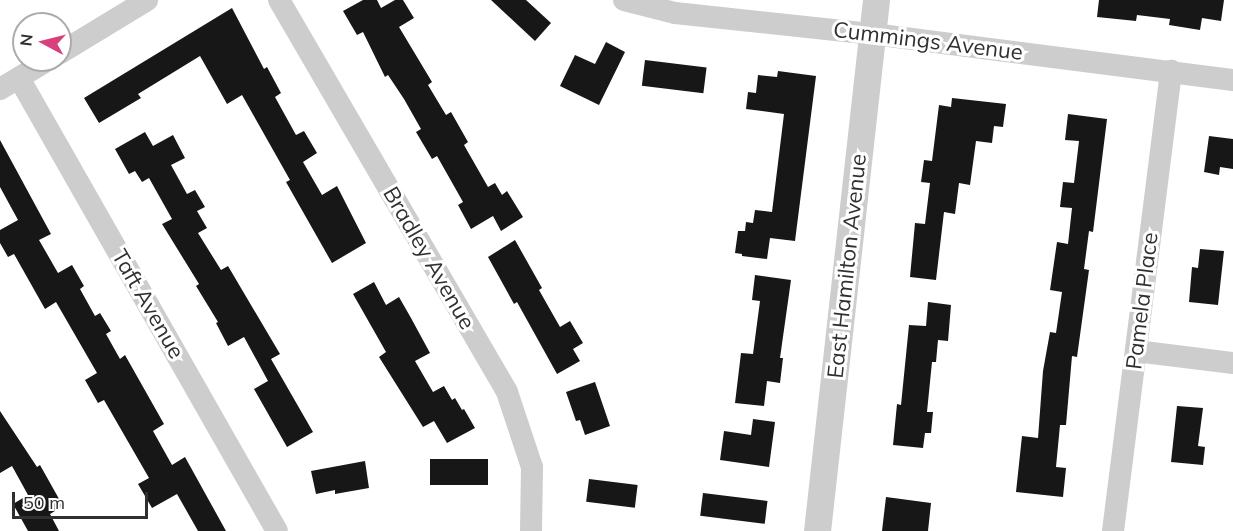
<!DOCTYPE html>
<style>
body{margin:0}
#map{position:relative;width:1233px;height:531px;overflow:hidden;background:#fff;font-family:Mulish,sans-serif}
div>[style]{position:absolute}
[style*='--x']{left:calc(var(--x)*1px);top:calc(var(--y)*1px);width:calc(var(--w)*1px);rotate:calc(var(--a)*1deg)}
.building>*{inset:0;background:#171717;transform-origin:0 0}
.minor>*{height:22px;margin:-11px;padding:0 11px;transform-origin:11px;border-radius:11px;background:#cdcdcd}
.tertiary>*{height:27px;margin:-13.5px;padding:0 13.5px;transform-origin:13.5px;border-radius:13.5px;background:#cdcdcd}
span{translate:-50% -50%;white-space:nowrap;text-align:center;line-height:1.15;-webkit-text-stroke:6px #fff;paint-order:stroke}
.street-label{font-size:22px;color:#303030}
.north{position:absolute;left:12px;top:12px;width:60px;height:60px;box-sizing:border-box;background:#fff;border:2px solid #acacac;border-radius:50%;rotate:277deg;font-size:16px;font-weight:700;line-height:24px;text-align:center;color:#303030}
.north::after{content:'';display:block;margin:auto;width:21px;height:27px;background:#d8407b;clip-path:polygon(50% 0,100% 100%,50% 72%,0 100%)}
.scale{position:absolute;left:12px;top:492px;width:136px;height:27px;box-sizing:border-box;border:3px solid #303030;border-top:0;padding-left:8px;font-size:18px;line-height:21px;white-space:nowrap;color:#303030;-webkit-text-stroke:4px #fff;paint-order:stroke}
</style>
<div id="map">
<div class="building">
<div style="clip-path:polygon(363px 0,377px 0,381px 8px,395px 0,403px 0,414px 18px,399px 27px,432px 82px,428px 85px,446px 115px,451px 112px,468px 142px,464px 145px,488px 187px,495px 183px,502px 195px,507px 191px,523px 217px,501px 231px,493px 216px,471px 229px,458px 205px,463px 202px,437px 156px,432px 159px,416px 132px,421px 129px,404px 99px,388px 75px,385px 77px,363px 32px,357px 35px,343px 11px)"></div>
<div style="clip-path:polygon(491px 0,526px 0,551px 23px,535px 41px)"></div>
<div style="clip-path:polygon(1099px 0,1224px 0,1221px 21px,1202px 18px,1200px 30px,1169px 25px,1170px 19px,1137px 15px,1136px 21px,1097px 17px)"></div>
<div style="clip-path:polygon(232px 8px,264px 69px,267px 67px,281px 93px,275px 97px,296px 135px,304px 131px,317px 153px,303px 162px,322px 195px,337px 186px,366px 243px,332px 263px,286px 182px,290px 180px,242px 95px,227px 104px,200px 56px,138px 94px,141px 98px,99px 123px,84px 98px)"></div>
<div style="clip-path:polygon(606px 42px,625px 52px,599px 105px,560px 86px,575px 55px,595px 64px)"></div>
<div style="left:645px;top:60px;width:62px;height:26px;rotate:7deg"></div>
<div style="clip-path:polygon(778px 71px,816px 76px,795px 241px,770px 238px,767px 259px,742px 256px,742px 254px,735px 253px,738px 231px,745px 231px,746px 222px,753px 223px,755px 210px,772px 212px,784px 114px,746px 109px,748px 92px,756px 93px,758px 75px,777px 77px)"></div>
<div style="clip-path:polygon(952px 98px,1006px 104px,1003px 127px,994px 126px,992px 143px,976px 141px,970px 185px,959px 183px,955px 214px,944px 212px,936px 280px,910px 277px,915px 223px,925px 224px,930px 183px,921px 182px,924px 160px,932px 161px,939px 105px,951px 107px)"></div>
<div style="clip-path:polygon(1068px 114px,1107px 119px,1093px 232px,1089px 231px,1084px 269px,1089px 270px,1077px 357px,1072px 356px,1066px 425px,1060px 425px,1056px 467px,1066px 468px,1063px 497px,1016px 492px,1022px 436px,1038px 438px,1043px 371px,1050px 332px,1056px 333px,1062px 292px,1050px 290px,1057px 242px,1068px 244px,1072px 208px,1060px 207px,1063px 182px,1074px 183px,1079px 141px,1065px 140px)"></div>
<div style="clip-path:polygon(145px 132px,153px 146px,173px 135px,185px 158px,171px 165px,187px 194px,195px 190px,205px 207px,197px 211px,207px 228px,198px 233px,221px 270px,228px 266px,280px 354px,271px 359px,313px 432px,287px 447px,254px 389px,268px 381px,244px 337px,228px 346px,216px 323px,218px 322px,196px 286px,199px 284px,162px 224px,172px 219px,149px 178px,142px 182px,135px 171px,129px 174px,115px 149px)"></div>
<div style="clip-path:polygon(1209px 136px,1233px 139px,1233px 169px,1220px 167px,1219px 175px,1204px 172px)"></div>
<div style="clip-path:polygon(0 140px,51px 234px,39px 240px,58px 273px,72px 265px,84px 286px,80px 289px,95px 316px,100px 313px,111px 331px,106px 334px,120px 359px,125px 355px,164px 424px,153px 431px,172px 465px,185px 457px,226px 531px,198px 531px,177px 494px,152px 508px,138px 484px,149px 478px,104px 400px,98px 403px,85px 380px,97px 373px,56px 302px,45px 309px,14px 254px,8px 257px,0 243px,0 230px,18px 220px,0 187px)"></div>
<div style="clip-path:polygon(515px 240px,542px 288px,539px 290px,560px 327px,570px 321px,583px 343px,573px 349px,580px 361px,557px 374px,517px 302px,514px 304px,488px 257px)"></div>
<div style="clip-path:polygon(1200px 249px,1224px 251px,1218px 305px,1189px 302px,1192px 267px,1198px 268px)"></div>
<div style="clip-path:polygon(755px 275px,791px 280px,780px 358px,783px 358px,780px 383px,767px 381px,764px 406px,735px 403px,741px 353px,753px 354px,760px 301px,752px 300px)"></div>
<div style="clip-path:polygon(374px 282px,386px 305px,399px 297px,411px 318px,430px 353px,415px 361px,433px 392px,444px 386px,452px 400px,455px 398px,462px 410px,464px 409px,475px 428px,447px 443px,434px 421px,423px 427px,379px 357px,386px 352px,353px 294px)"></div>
<div style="clip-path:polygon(928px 302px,951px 305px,948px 341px,938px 340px,936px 362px,932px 362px,927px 412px,933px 412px,931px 433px,925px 433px,923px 448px,893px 445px,897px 404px,901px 405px,909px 325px,926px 326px)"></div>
<div style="clip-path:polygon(595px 382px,610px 426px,585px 435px,580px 420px,576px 421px,566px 392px)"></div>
<div style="clip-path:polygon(1177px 406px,1203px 408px,1198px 446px,1205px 447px,1203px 465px,1171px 462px)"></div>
<div style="clip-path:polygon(0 411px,37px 467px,40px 465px,63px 506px,50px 514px,59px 531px,28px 531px,13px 504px,28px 495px,12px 466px,0 473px)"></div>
<div style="clip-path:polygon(753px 419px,775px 422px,769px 467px,720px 460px,724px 431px,751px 435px)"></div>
<div style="left:430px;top:459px;width:58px;height:26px"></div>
<div style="clip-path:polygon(365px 461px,369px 488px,335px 494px,335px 490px,316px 494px,311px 471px)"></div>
<div style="left:589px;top:479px;width:49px;height:23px;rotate:7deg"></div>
<div style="left:703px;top:493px;width:65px;height:23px;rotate:7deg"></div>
<div style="clip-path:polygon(886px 497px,931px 503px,928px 531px,882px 531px)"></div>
</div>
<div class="minor">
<div style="--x:279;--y:0;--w:453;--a:59.8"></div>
<div style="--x:507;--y:392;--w:79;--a:71.6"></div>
<div style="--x:532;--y:467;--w:64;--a:90.9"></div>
<div style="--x:624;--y:0;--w:53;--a:14.3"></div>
<div style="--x:675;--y:13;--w:199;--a:6.1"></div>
<div style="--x:873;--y:34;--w:363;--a:7.3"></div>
<div style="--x:60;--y:53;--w:102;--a:-31.3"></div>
<div style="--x:19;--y:78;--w:521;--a:60.34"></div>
<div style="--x:0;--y:89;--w:56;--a:-31.1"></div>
<div style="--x:1136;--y:351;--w:98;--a:7.1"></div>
<div style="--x:1113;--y:531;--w:464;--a:-82.8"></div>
</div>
<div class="tertiary">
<div style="--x:817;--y:531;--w:534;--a:-83.66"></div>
</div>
<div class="street-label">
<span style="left:928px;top:41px;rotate:7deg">Cummings Avenue</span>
<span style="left:429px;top:258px;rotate:60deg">Bradley Avenue</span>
<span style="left:847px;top:266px;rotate:-84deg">East Hamilton Avenue</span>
<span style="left:1142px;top:301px;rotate:-83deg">Pamela Place</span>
<span style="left:148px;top:304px;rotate:60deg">Taft Avenue</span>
</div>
<div class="north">N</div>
<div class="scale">50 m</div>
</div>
